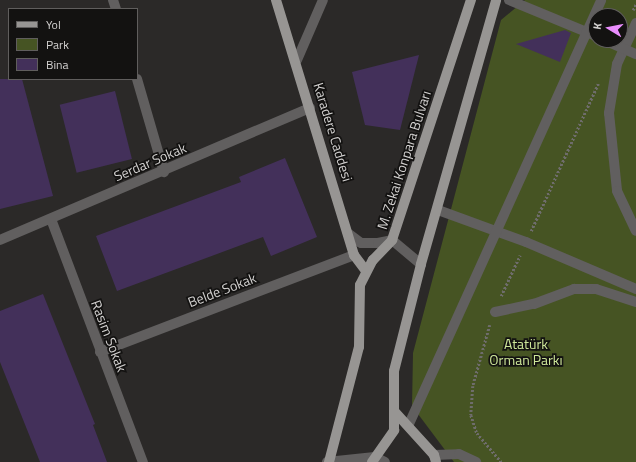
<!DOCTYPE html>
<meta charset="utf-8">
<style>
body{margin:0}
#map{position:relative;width:636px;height:462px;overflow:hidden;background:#2b2928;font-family:"Titillium Web",sans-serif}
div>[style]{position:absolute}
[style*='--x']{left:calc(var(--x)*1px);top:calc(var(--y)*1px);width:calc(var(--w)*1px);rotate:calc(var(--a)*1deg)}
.green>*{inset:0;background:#465423}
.building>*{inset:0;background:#43305a;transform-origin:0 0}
.path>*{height:2.5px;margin-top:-1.25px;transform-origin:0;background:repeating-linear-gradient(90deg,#6f6d6c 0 2px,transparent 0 4px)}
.minor>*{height:10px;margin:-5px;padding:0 5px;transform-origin:5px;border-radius:5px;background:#615f5f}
.major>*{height:10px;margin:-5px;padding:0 5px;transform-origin:5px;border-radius:5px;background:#979593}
span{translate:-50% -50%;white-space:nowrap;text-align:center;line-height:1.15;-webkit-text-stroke:3.5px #131211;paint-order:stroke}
.street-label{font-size:14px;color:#d3d1d0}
.park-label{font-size:14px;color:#cfe89a}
.legend{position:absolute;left:8px;top:8px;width:130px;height:72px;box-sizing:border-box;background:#131211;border:1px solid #605e5d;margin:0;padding:5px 7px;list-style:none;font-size:12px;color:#d3d1d0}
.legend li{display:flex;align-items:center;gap:8px;height:20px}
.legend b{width:20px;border:1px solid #605e5d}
.north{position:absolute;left:588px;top:8px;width:40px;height:40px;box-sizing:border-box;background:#131211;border:1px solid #605e5d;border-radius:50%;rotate:280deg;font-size:11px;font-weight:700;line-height:16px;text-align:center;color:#d3d1d0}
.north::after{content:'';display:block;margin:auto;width:14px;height:18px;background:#ea8dfd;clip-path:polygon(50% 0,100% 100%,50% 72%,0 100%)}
</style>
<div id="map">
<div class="green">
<div style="clip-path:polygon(evenodd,525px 0,636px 0,636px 462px,454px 462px,412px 406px,413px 353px,501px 20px,525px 0,596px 16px,620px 16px,620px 40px,596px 40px,596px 16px)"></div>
</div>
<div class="building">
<div style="clip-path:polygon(565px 30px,571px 33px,560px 62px,516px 44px)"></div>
<div style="clip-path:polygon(419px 55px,400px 130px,365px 125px,352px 72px)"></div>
<div style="clip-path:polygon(0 79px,22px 79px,53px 196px,0 209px)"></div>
<div style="left:115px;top:91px;width:70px;height:57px;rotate:76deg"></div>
<div style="clip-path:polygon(285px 158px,317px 237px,271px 256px,263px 237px,117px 291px,96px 236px,241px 182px,239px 177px)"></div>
<div style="clip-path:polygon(43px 294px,95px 424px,93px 425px,107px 462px,40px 462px,0 362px,0 311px)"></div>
</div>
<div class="path">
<div style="--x:633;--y:10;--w:7;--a:-63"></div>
<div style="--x:531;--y:231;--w:162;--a:-65.5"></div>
<div style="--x:501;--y:296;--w:45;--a:-65.1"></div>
<div style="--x:490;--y:325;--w:63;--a:105.6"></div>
<div style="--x:473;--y:386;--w:29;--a:94"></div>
<div style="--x:471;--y:415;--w:19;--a:72"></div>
<div style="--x:477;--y:433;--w:38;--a:50"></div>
</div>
<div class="minor">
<div style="--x:113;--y:0;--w:9;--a:72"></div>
<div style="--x:509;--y:0;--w:94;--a:22.5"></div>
<div style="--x:636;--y:23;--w:45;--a:114.9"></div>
<div style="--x:617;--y:64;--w:50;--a:99.3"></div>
<div style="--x:609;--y:113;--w:78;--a:84.1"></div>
<div style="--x:617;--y:191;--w:44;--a:64.6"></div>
<div style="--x:604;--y:40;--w:35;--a:24"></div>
<div style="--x:297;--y:60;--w:65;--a:-66.6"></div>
<div style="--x:137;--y:79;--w:97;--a:73.8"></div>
<div style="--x:438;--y:210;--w:94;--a:20"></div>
<div style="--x:526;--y:242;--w:120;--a:23.1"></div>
<div style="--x:51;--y:219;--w:260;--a:69.3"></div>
<div style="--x:349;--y:234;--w:15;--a:37"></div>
<div style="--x:361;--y:243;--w:17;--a:0"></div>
<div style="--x:378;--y:243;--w:14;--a:-12"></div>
<div style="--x:392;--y:240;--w:38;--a:40"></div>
<div style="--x:0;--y:240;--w:337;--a:-23.1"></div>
<div style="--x:495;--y:312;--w:40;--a:-12"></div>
<div style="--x:534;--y:304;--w:43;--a:-20.6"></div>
<div style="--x:574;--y:289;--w:22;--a:0"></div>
<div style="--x:596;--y:289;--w:42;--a:18"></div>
<div style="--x:100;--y:352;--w:272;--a:-20.9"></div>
<div style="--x:409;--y:424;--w:465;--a:-65.6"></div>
<div style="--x:434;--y:455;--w:25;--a:-2"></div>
<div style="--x:459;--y:454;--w:19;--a:25"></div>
<div style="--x:327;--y:462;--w:48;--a:-5.9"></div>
<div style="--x:375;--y:457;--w:11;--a:27"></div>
</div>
<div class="major">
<div style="--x:276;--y:0;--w:267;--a:73"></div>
<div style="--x:354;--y:255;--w:20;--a:53"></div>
<div style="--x:395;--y:412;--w:58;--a:47.8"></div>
<div style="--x:434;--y:455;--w:7;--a:74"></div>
<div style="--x:329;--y:462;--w:119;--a:-75.4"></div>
<div style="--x:359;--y:347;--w:62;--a:-89.1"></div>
<div style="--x:360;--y:285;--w:28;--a:-63"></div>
<div style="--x:373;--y:260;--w:28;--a:-46"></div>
<div style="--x:392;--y:240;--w:253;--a:-71.8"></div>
<div style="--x:372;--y:462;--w:39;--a:-55"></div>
<div style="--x:394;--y:430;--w:59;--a:-90"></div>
<div style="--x:394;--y:371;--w:110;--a:-75.8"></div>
<div style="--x:421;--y:264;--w:274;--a:-74.1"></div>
</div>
<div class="street-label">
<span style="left:333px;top:132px;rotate:73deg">Karadere Caddesi</span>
<span style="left:404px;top:160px;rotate:-72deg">M. Zekai Konpara Bulvarı</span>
<span style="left:150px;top:162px;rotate:-23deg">Serdar Sokak</span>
<span style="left:222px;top:290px;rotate:-21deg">Belde Sokak</span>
<span style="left:109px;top:336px;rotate:69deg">Rasim Sokak</span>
</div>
<div class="park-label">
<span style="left:526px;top:352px">Atatürk<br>Orman Parkı</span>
</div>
<ul class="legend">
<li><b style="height:5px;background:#979593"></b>Yol</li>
<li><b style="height:11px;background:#465423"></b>Park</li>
<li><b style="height:11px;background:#43305a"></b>Bina</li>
</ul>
<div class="north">K</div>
</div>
